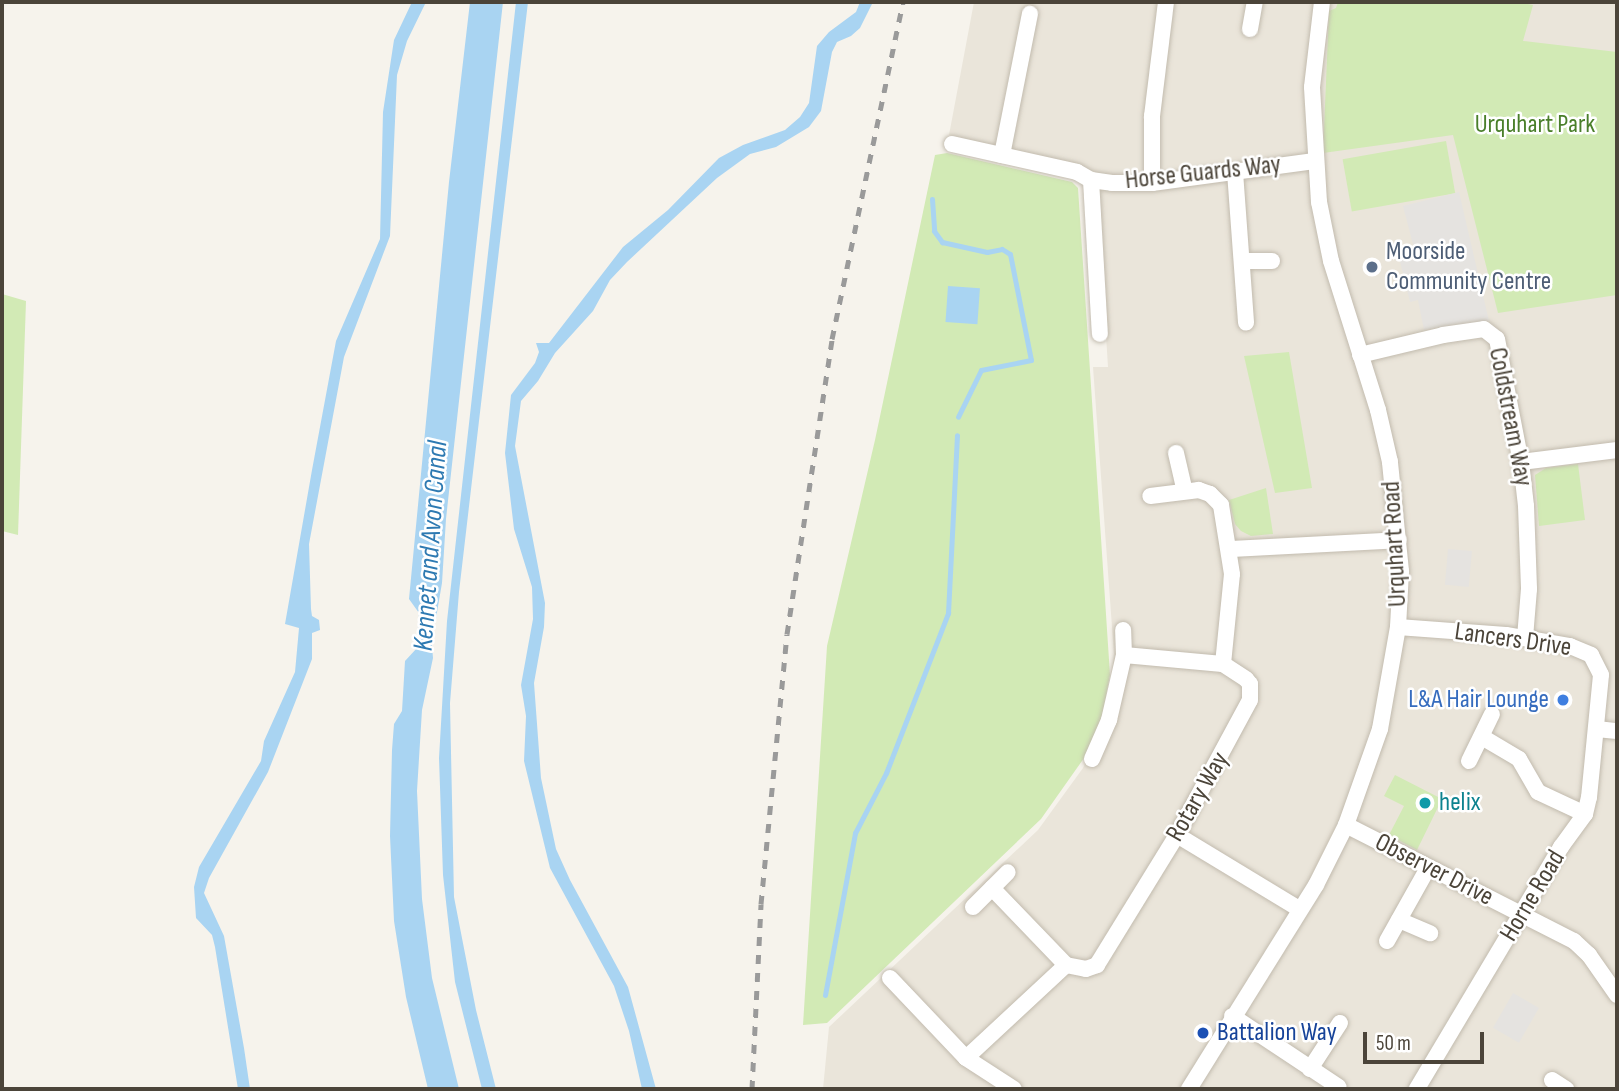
<!DOCTYPE html>
<style>
body{margin:0}
#map{position:relative;width:1619px;height:1091px;overflow:hidden;background:#f6f3ec;font-family:"Sofia Sans Condensed",sans-serif}
div>[style]{position:absolute}
[style*='--x']{left:calc(var(--x)*1px);top:calc(var(--y)*1px);width:calc(var(--w)*1px);rotate:calc(var(--a)*1deg)}
.residential>*{inset:0;background:#eae5da}
.green>*{inset:0;background:#d2eab5;transform-origin:0 0}
.parking>*{inset:0;background:#e5e3e0;transform-origin:0 0}
.water>*{inset:0;background:#a9d4f2;transform-origin:0 0}
.stream>*{height:5px;margin:-2.5px;padding:0 2.5px;transform-origin:2.5px;border-radius:2.5px;background:#a9d4f2}
.roads{filter:drop-shadow(0 0 2px #c2bbae) drop-shadow(0 0 2px #c2bbae)}
.minor>*{height:16px;margin:-8px;padding:0 8px;transform-origin:8px;border-radius:8px;background:#fff}
.rail>*{height:5px;margin-top:-2.5px;transform-origin:0;background:repeating-linear-gradient(90deg,#9a9a9a 0 9px,transparent 0 18px)}
.dots>*{width:19px;height:19px;translate:-50% -50%;box-sizing:border-box;border:4px solid #fff;border-radius:50%}
span{translate:-50% -50%;white-space:nowrap;text-align:center;line-height:1.15;-webkit-text-stroke:5px #fff;paint-order:stroke}
.park-label{font-size:26px;color:#4a7f2a}
.street-label{font-size:26px;color:#4b4439}
.service-label{font-size:26px;color:#4e5e75}
.left{translate:0 -50%;text-align:left}
.shop-label{font-size:26px;color:#366cbe}
.right{translate:-100% -50%;text-align:right}
.culture-label{font-size:26px;color:#0d838f}
.transit-label{font-size:26px;color:#164399}
.water-label{font-size:28px;color:#2e7ab2;font-style:italic}
.frame{position:absolute;inset:0;border:4px solid #4b4439;pointer-events:none}
.scale{position:absolute;left:1363px;top:1032px;width:121px;height:32px;box-sizing:border-box;border:4px solid #4b4439;border-top:0;padding-left:9px;font-size:21px;line-height:24px;white-space:nowrap;color:#4b4439;-webkit-text-stroke:5px #fff;paint-order:stroke}
</style>
<div id="map">
<div class="residential">
<div style="clip-path:polygon(974px 2px,1617px 2px,1617px 1089px,823px 1089px,829px 1027px,1038px 830px,1083px 768px,1102px 727px,1110px 695px,1114px 654px,1093px 367px,1108px 367px,1096px 177px,949px 135px)"></div>
</div>
<div class="green">
<div style="clip-path:polygon(1338px 2px,1517px 2px,1533px 5px,1523px 41px,1617px 52px,1617px 295px,1498px 313px,1453px 135px,1323px 153px,1329px 11px,1336px 8px)"></div>
<div style="left:1446px;top:141px;width:53px;height:105px;rotate:80deg"></div>
<div style="clip-path:polygon(947px 153px,1072px 182px,1078px 188px,1110px 675px,1103px 712px,1089px 751px,1041px 819px,827px 1023px,803px 1025px,827px 646px,875px 440px,935px 155px)"></div>
<div style="clip-path:polygon(2px 294px,26px 301px,18px 535px,2px 531px)"></div>
<div style="clip-path:polygon(1289px 352px,1312px 488px,1275px 493px,1244px 356px)"></div>
<div style="clip-path:polygon(1578px 464px,1585px 520px,1539px 526px,1535px 475px,1546px 468px)"></div>
<div style="clip-path:polygon(1266px 488px,1273px 534px,1251px 536px,1241px 531px,1235px 524px,1229px 500px)"></div>
<div style="clip-path:polygon(1395px 775px,1442px 799px,1417px 850px,1389px 835px,1404px 806px,1384px 796px)"></div>
</div>
<div class="parking">
<div style="clip-path:polygon(1459px 192px,1489px 321px,1424px 330px,1418px 300px,1410px 302px,1398px 253px,1414px 248px,1403px 206px)"></div>
<div style="left:1448px;top:549px;width:24px;height:36px;rotate:5deg"></div>
<div style="left:1513px;top:993px;width:30px;height:40px;rotate:30deg"></div>
</div>
<div class="water">
<div style="clip-path:polygon(412px 2px,426px 2px,407px 41px,397px 75px,390px 236px,344px 357px,309px 544px,311px 609px,312px 616px,319px 620px,320px 630px,312px 633px,312px 659px,268px 772px,209px 878px,204px 893px,224px 936px,244px 1048px,250px 1089px,238px 1089px,215px 947px,212px 935px,196px 918px,194px 887px,199px 867px,261px 761px,264px 741px,295px 672px,299px 628px,285px 624px,312px 470px,336px 341px,380px 239px,383px 112px,394px 40px)"></div>
<div style="clip-path:polygon(470px 2px,503px 2px,446px 519px,442px 583px,436px 618px,430px 622px,433px 658px,422px 710px,417px 791px,422px 899px,432px 978px,459px 1089px,428px 1089px,406px 997px,394px 921px,390px 836px,392px 750px,394px 724px,402px 711px,405px 661px,417px 648px,419px 613px,409px 599px,449px 182px)"></div>
<div style="clip-path:polygon(516px 2px,528px 2px,459px 592px,450px 703px,454px 897px,476px 1010px,496px 1089px,482px 1089px,455px 982px,443px 875px,439px 758px,447px 621px)"></div>
<div style="clip-path:polygon(860px 2px,873px 2px,860px 28px,851px 36px,837px 42px,832px 52px,821px 111px,809px 127px,776px 147px,750px 154px,717px 178px,627px 262px,610px 280px,593px 311px,555px 353px,538px 381px,521px 401px,515px 446px,545px 603px,544px 627px,534px 683px,541px 778px,556px 849px,570px 880px,628px 987px,656px 1089px,642px 1089px,629px 1031px,614px 986px,550px 868px,524px 761px,526px 716px,521px 685px,533px 619px,532px 587px,514px 529px,505px 453px,511px 395px,535px 363px,539px 352px,536px 343px,549px 343px,623px 247px,668px 210px,719px 158px,743px 145px,785px 130px,800px 117px,809px 103px,817px 46px,829px 32px,856px 12px)"></div>
<div style="left:948px;top:286px;width:32px;height:36px;rotate:4deg"></div>
</div>
<div class="stream">
<div style="--x:932;--y:199;--w:32;--a:86"></div>
<div style="--x:934;--y:231;--w:14;--a:54"></div>
<div style="--x:942;--y:242;--w:46;--a:12.5"></div>
<div style="--x:987;--y:252;--w:15;--a:-11"></div>
<div style="--x:1002;--y:249;--w:9;--a:32"></div>
<div style="--x:1010;--y:254;--w:108;--a:78.8"></div>
<div style="--x:1031;--y:360;--w:51;--a:168.7"></div>
<div style="--x:981;--y:370;--w:52;--a:116.1"></div>
<div style="--x:825;--y:995;--w:165;--a:-79.5"></div>
<div style="--x:855;--y:833;--w:68;--a:-62.7"></div>
<div style="--x:886;--y:773;--w:172;--a:-68.8"></div>
<div style="--x:948;--y:613;--w:178;--a:-87.1"></div>
</div>
<div class="roads">
<div class="minor">
<div style="--x:1250;--y:29;--w:27;--a:-80"></div>
<div style="--x:952;--y:144;--w:128;--a:12.6"></div>
<div style="--x:1077;--y:172;--w:16;--a:30"></div>
<div style="--x:1091;--y:180;--w:21;--a:8"></div>
<div style="--x:1112;--y:183;--w:40;--a:0"></div>
<div style="--x:1152;--y:183;--w:164;--a:-7.7"></div>
<div style="--x:1002;--y:155;--w:144;--a:-78.8"></div>
<div style="--x:1235;--y:172;--w:151;--a:85.8"></div>
<div style="--x:1091;--y:180;--w:154;--a:86.7"></div>
<div style="--x:1152;--y:183;--w:67;--a:-90"></div>
<div style="--x:1152;--y:116;--w:115;--a:-83"></div>
<div style="--x:1243;--y:261;--w:29;--a:0"></div>
<div style="--x:1360;--y:355;--w:85;--a:-13.5"></div>
<div style="--x:1443;--y:335;--w:41;--a:-8.3"></div>
<div style="--x:1484;--y:329;--w:16;--a:38"></div>
<div style="--x:1497;--y:339;--w:125;--a:79"></div>
<div style="--x:1521;--y:462;--w:44;--a:83.5"></div>
<div style="--x:1526;--y:506;--w:83;--a:87.9"></div>
<div style="--x:1529;--y:589;--w:49;--a:94.7"></div>
<div style="--x:1176;--y:453;--w:37;--a:77"></div>
<div style="--x:1521;--y:462;--w:97;--a:-7.1"></div>
<div style="--x:1230;--y:549;--w:169;--a:-3"></div>
<div style="--x:1398;--y:627;--w:108;--a:4.2"></div>
<div style="--x:1506;--y:635;--w:65;--a:9.8"></div>
<div style="--x:1570;--y:646;--w:23;--a:23"></div>
<div style="--x:1591;--y:655;--w:22;--a:63"></div>
<div style="--x:1601;--y:675;--w:123;--a:95.6"></div>
<div style="--x:1589;--y:797;--w:17;--a:103"></div>
<div style="--x:1585;--y:814;--w:41;--a:126"></div>
<div style="--x:1561;--y:847;--w:282;--a:120.8"></div>
<div style="--x:1124;--y:655;--w:99;--a:5.2"></div>
<div style="--x:1597;--y:729;--w:20;--a:6"></div>
<div style="--x:1482;--y:737;--w:43;--a:30.7"></div>
<div style="--x:1519;--y:759;--w:38;--a:60"></div>
<div style="--x:1538;--y:792;--w:52;--a:25.1"></div>
<div style="--x:1092;--y:759;--w:43;--a:-66.4"></div>
<div style="--x:1109;--y:720;--w:67;--a:-77"></div>
<div style="--x:1124;--y:655;--w:25;--a:-92"></div>
<div style="--x:1469;--y:761;--w:52;--a:-63.9"></div>
<div style="--x:1346;--y:825;--w:256;--a:27"></div>
<div style="--x:1574;--y:941;--w:21;--a:43"></div>
<div style="--x:1589;--y:955;--w:49;--a:55"></div>
<div style="--x:1177;--y:835;--w:143;--a:31.2"></div>
<div style="--x:992;--y:888;--w:107;--a:46.1"></div>
<div style="--x:973;--y:907;--w:49;--a:-45"></div>
<div style="--x:1399;--y:920;--w:34;--a:23"></div>
<div style="--x:1387;--y:941;--w:84;--a:-60.7"></div>
<div style="--x:890;--y:978;--w:110;--a:46.5"></div>
<div style="--x:966;--y:1058;--w:57;--a:32.9"></div>
<div style="--x:1232;--y:1016;--w:128;--a:33.6"></div>
<div style="--x:966;--y:1058;--w:137;--a:-42.9"></div>
<div style="--x:1066;--y:965;--w:20;--a:11"></div>
<div style="--x:1086;--y:969;--w:12;--a:-20"></div>
<div style="--x:1097;--y:965;--w:153;--a:-58.4"></div>
<div style="--x:1177;--y:835;--w:153;--a:-61.6"></div>
<div style="--x:1250;--y:700;--w:16;--a:-90"></div>
<div style="--x:1250;--y:684;--w:6;--a:-129"></div>
<div style="--x:1246;--y:679;--w:27;--a:-147"></div>
<div style="--x:1223;--y:664;--w:90;--a:-84.3"></div>
<div style="--x:1232;--y:574;--w:70;--a:-99.1"></div>
<div style="--x:1221;--y:505;--w:16;--a:-135"></div>
<div style="--x:1210;--y:494;--w:12;--a:-160"></div>
<div style="--x:1199;--y:490;--w:49;--a:173"></div>
<div style="--x:1310;--y:1069;--w:55;--a:-56.9"></div>
<div style="--x:1552;--y:1080;--w:17;--a:33"></div>
<div style="--x:1189;--y:1089;--w:240;--a:-58.1"></div>
<div style="--x:1316;--y:885;--w:67;--a:-63.4"></div>
<div style="--x:1346;--y:825;--w:102;--a:-70.5"></div>
<div style="--x:1380;--y:729;--w:104;--a:-80"></div>
<div style="--x:1398;--y:627;--w:56;--a:-86.9"></div>
<div style="--x:1401;--y:571;--w:110;--a:-95.8"></div>
<div style="--x:1390;--y:462;--w:53;--a:-103"></div>
<div style="--x:1378;--y:410;--w:156;--a:-107.5"></div>
<div style="--x:1331;--y:261;--w:60;--a:-101.5"></div>
<div style="--x:1319;--y:202;--w:115;--a:-93.5"></div>
<div style="--x:1312;--y:87;--w:86;--a:-83.3"></div>
</div>
</div>
<div class="rail">
<div style="--x:752;--y:1089;--w:185;--a:-87.2"></div>
<div style="--x:761;--y:904;--w:271;--a:-84.5"></div>
<div style="--x:787;--y:634;--w:298;--a:-81.3"></div>
<div style="--x:832;--y:339;--w:344;--a:-78.1"></div>
</div>
<div class="dots">
<div style="left:1372px;top:267px;background:#5c6f8a"></div>
<div style="left:1563px;top:700px;background:#3f7fe0"></div>
<div style="left:1425px;top:803px;background:#0f9aa8"></div>
<div style="left:1203px;top:1033px;background:#1a4fb4"></div>
</div>
<div class="park-label">
<span style="left:1535px;top:125px">Urquhart Park</span>
</div>
<div class="street-label">
<span style="left:1203px;top:173px;rotate:-6deg">Horse Guards Way</span>
<span style="left:1510px;top:417px;rotate:79deg">Coldstream Way</span>
<span style="left:1395px;top:544px;rotate:-93deg">Urquhart Road</span>
<span style="left:1513px;top:640px;rotate:8deg">Lancers Drive</span>
<span style="left:1198px;top:797px;rotate:-60deg">Rotary Way</span>
<span style="left:1434px;top:870px;rotate:27deg">Observer Drive</span>
<span style="left:1533px;top:896px;rotate:-59deg">Horne Road</span>
</div>
<div class="service-label">
<span class="left" style="left:1386px;top:267px">Moorside<br>Community Centre</span>
</div>
<div class="shop-label">
<span class="right" style="left:1549px;top:700px">L&amp;A Hair Lounge</span>
</div>
<div class="culture-label">
<span class="left" style="left:1439px;top:803px">helix</span>
</div>
<div class="transit-label">
<span class="left" style="left:1217px;top:1033px">Battalion Way</span>
</div>
<div class="water-label">
<span style="left:431px;top:546px;rotate:-86deg">Kennet and Avon Canal</span>
</div>
<div class="frame"></div>
<div class="scale">50 m</div>
</div>
